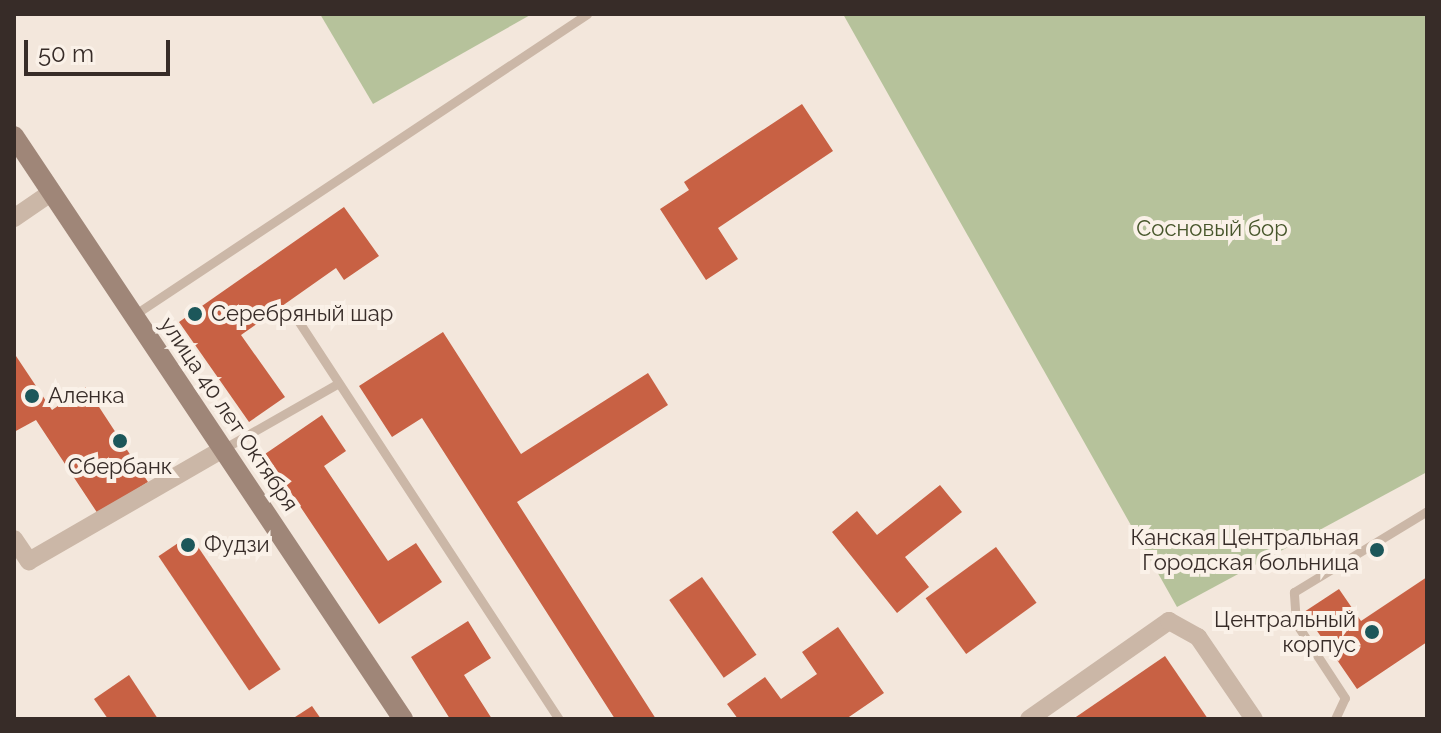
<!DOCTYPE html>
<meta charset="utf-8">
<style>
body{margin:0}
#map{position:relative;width:1441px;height:733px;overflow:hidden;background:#f3e7dc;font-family:Raleway,sans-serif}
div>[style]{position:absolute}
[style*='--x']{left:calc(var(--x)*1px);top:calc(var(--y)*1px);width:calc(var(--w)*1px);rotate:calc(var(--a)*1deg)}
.green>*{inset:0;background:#b6c29b}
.building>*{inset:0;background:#c86144;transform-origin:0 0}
.lane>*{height:9px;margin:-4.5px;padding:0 4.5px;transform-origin:4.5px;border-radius:4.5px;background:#cbb7a7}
.street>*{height:18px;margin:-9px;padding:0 9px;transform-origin:9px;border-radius:9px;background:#cbb7a7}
.secondary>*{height:20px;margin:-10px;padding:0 10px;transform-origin:10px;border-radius:10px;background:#9f8678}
.dots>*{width:22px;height:22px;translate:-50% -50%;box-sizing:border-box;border:4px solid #faf1e8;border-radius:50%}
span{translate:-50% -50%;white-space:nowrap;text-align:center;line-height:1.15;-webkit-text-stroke:8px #faf1e8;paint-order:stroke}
.park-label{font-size:22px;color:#47562b}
.poi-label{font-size:22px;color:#372c28}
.left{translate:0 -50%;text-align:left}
.right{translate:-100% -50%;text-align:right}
.street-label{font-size:22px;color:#372c28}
.frame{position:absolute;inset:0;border:16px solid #372c28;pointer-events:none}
.scale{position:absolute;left:24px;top:40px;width:146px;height:36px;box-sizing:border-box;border:4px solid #372c28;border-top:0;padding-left:10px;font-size:24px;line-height:28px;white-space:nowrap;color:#372c28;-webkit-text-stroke:6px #faf1e8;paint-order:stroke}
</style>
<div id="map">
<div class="green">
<div style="clip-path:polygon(320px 14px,532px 14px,373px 104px)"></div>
<div style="clip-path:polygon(843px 14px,1427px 14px,1427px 472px,1177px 607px)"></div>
</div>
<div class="building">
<div style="clip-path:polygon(802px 104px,833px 151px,718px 228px,738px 259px,706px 280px,660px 209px,689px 190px,684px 182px)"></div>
<div style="clip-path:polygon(344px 207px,379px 256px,344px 280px,336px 268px,241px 335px,285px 397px,249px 422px,179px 322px)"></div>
<div style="clip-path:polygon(443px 332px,521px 454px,648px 373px,668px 405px,517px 502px,656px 719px,615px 719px,422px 418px,392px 437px,359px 386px)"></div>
<div style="clip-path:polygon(14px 353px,52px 410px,86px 387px,148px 482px,98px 514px,36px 420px,14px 432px)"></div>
<div style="clip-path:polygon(322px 415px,346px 451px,324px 466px,388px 561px,416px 543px,442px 582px,379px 624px,265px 454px)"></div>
<div style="clip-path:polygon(940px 485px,962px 512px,905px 557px,929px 587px,897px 613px,832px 532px,857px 511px,877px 535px)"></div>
<div style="left:190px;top:535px;width:162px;height:38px;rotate:56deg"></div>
<div style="left:996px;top:547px;width:69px;height:87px;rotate:54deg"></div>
<div style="left:702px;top:577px;width:95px;height:40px;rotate:55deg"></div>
<div style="clip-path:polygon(1427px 577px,1427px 642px,1357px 689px,1304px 612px,1339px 589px,1361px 621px)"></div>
<div style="clip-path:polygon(468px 621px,491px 658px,464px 675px,492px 719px,450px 719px,411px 657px)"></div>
<div style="clip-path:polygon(838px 627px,884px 693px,846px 719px,738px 719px,727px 704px,765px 677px,781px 699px,817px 674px,802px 652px)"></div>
<div style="clip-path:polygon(1165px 656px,1208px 719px,1073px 719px)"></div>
<div style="clip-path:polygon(129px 675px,158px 719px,108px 719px,94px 699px)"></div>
<div style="clip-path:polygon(312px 706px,321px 719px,292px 719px)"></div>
</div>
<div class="lane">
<div style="--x:134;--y:315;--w:544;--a:-33.6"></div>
<div style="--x:297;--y:319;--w:478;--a:56.8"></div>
<div style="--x:223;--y:449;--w:131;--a:-29.7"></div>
<div style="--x:1335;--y:719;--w:23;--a:-65"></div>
<div style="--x:1345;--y:698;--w:90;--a:-123.2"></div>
<div style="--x:1296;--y:623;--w:31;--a:-94"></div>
<div style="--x:1294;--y:592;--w:156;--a:-31.3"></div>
</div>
<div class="street">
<div style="--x:14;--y:218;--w:46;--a:-34.4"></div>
<div style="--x:14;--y:539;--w:27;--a:56"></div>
<div style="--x:29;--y:561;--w:224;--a:-30"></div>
<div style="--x:1029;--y:719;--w:171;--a:-35"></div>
<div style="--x:1169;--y:621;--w:33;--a:29"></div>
<div style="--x:1198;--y:637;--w:99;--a:55.7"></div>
</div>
<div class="secondary">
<div style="--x:14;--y:136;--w:701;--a:56.29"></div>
</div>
<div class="dots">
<div style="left:195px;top:314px;background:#1c575a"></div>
<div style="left:32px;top:396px;background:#1c575a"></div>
<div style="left:120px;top:441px;background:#1c575a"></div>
<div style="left:188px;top:545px;background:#1c575a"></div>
<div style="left:1377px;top:550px;background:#1c575a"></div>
<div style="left:1372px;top:632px;background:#1c575a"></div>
</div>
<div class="park-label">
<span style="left:1212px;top:229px">Сосновый бор</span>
</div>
<div class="poi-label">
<span class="left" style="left:211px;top:314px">Серебряный шар</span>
<span class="left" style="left:48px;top:396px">Аленка</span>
<span style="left:120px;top:467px">Сбербанк</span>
<span class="right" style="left:1359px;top:550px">Канская Центральная<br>Городская больница</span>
<span class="left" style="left:204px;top:545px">Фудзи</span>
<span class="right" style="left:1356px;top:632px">Центральный<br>корпус</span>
</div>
<div class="street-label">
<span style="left:229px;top:414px;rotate:56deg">улица 40 лет Октября</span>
</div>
<div class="frame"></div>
<div class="scale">50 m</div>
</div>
